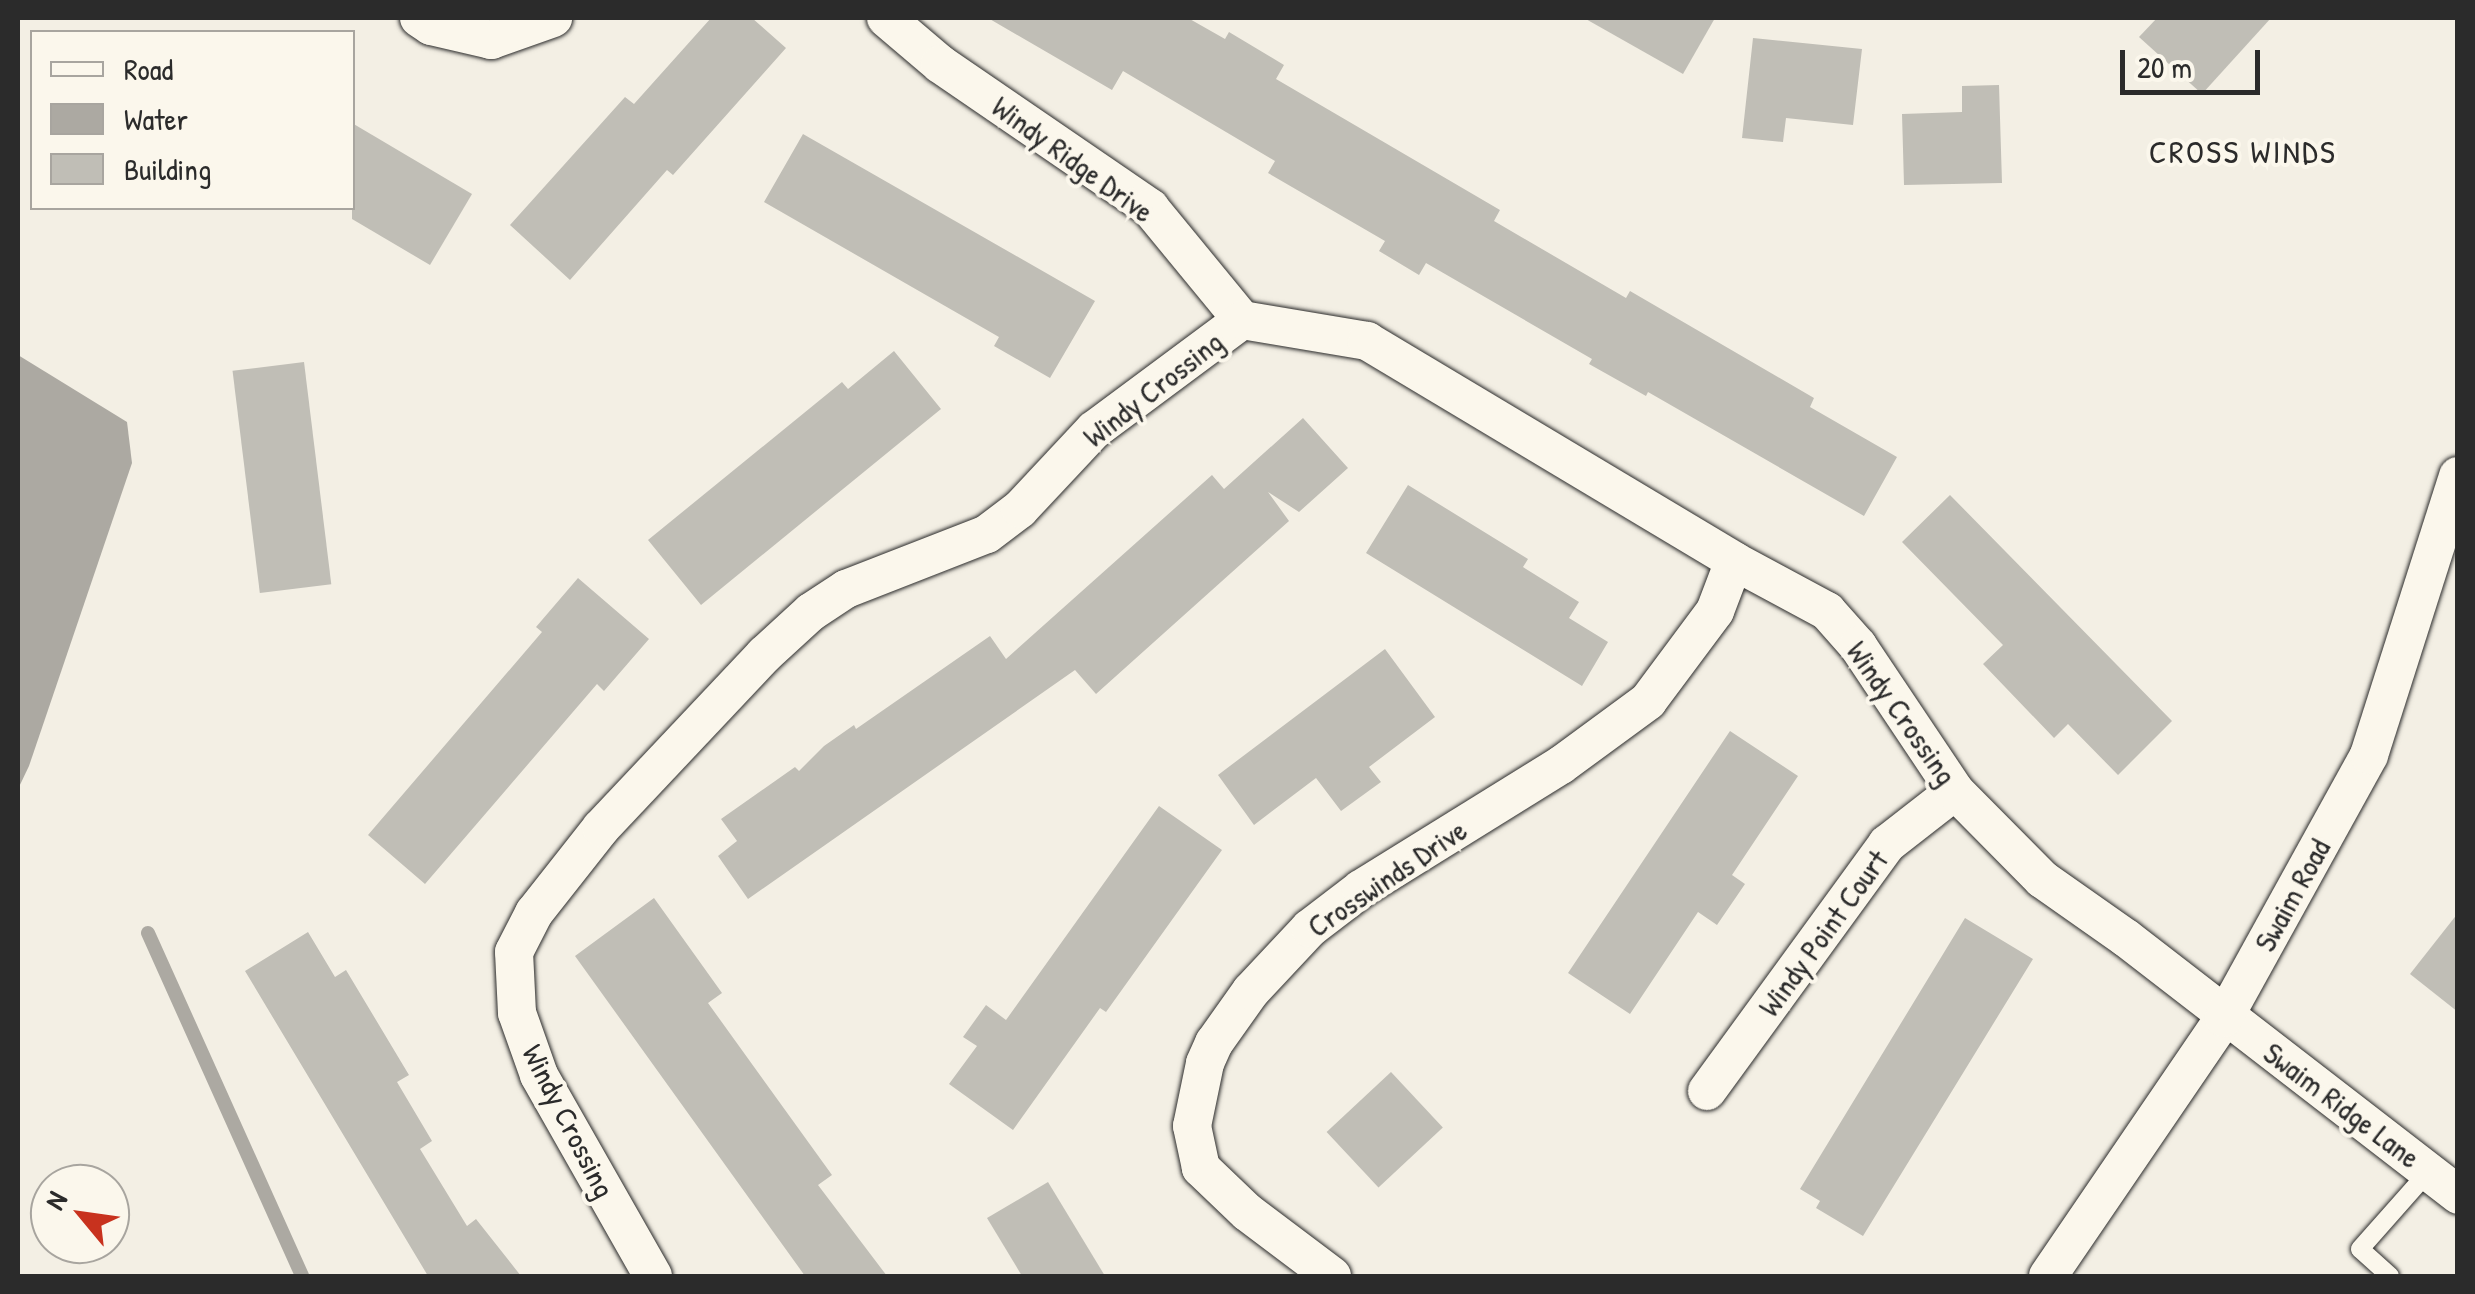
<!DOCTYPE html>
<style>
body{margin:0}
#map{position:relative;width:2475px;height:1294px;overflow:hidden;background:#f3efe4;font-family:"Patrick Hand",sans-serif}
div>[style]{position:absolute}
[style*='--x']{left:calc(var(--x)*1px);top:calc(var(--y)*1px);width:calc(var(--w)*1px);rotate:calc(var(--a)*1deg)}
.water>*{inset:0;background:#aca9a2}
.stream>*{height:14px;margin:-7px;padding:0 7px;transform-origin:7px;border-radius:7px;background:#aca9a2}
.building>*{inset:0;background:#c0beb6;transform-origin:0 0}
.roads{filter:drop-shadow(0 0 2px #2b2b2b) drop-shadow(0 0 2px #2b2b2b)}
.lane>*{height:18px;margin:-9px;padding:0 9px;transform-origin:9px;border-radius:9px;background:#fbf7ec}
.street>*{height:38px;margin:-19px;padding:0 19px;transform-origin:19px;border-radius:19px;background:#fbf7ec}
span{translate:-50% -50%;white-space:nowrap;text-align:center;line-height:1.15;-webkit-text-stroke:8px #fbf7ec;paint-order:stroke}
.street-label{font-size:30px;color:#2b2b2b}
.neighbourhood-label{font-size:32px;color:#2b2b2b;letter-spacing:2.5px}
.frame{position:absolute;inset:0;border:20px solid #2b2b2b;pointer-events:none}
.legend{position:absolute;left:30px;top:30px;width:325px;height:180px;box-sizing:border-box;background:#fbf7ec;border:2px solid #a8a59f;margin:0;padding:12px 18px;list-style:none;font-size:30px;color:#2b2b2b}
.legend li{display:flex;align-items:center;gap:20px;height:50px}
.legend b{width:50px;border:2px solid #a8a59f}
.north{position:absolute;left:30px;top:1164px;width:100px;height:100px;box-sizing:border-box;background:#fbf7ec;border:2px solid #a8a59f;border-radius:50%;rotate:299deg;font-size:28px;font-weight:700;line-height:40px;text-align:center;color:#2b2b2b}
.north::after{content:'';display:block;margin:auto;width:35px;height:45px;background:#c8321e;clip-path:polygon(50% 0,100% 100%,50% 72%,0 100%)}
.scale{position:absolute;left:2120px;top:50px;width:140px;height:45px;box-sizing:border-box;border:5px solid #2b2b2b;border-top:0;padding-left:12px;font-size:30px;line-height:35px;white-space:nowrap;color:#2b2b2b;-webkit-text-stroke:8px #fbf7ec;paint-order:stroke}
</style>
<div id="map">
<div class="water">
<div style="clip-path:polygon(18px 355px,127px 422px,132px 463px,29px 766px,18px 789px)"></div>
</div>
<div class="stream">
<div style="--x:148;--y:933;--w:376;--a:65.8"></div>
</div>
<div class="building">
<div style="clip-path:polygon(711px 18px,752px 18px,786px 48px,673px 175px,667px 170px,570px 280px,510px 225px,625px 97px,634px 104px)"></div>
<div style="clip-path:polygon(988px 18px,1188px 18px,1225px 39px,1229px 32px,1284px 65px,1276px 79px,1500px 210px,1494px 221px,1626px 298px,1630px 291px,1814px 398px,1810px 407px,1897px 457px,1864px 516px,1648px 392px,1646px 396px,1589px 364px,1592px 359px,1426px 263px,1419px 275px,1379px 251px,1385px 241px,1268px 173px,1275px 161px,1123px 71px,1112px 90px)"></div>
<div style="clip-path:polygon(1584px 18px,1715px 18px,1683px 74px)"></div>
<div style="clip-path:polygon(2157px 18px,2271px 18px,2202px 94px,2139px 37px)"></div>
<div style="clip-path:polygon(1753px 38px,1862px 49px,1853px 125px,1786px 118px,1783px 142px,1742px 138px)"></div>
<div style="clip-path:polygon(1999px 85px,2002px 183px,1904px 185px,1902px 114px,1962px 112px,1962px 86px)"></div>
<div style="clip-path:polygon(352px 123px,472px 194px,430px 265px,352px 219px)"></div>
<div style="clip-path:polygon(803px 134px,1095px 301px,1050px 378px,994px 346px,999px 337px,764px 202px)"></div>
<div style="clip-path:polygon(894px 351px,941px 409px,701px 605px,648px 540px,842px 382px,848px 389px)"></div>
<div style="left:304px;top:362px;width:224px;height:72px;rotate:83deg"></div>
<div style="clip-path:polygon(1303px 418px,1348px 468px,1299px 512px,1268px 492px,1289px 521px,1096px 694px,1075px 670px,748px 899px,718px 856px,737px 841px,721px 819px,795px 767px,799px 771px,824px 746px,854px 725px,856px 729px,990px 636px,1006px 659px,1212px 475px,1224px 489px)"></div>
<div style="clip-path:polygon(1408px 485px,1528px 559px,1523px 567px,1579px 602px,1569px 618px,1608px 642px,1582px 686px,1366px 553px)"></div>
<div style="clip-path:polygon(1950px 495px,2172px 721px,2118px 775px,2068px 724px,2054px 738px,1983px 664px,2003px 645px,1902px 542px)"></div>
<div style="clip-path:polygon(578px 578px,649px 639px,604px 691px,597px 684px,425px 884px,368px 835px,542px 632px,536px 627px)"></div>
<div style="clip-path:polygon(1385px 649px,1435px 717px,1369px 767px,1381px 782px,1341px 811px,1316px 778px,1254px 825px,1218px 775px)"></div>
<div style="clip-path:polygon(1730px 731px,1798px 776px,1732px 875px,1745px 884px,1717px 925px,1698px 912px,1630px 1014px,1568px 973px)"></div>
<div style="clip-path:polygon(1159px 806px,1222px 850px,1106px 1012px,1100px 1008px,1013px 1130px,949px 1084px,977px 1046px,963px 1037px,986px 1005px,1006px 1020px)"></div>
<div style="clip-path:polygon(654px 898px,722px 993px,708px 1003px,832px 1175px,818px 1185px,887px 1276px,805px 1276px,575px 956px)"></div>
<div style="clip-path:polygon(2458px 913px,2458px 1012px,2410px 974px)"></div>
<div style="clip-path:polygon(1965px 918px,2033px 959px,1863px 1236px,1816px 1208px,1820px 1201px,1800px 1189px)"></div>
<div style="clip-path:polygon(308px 932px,335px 977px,346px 970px,409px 1075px,397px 1082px,432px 1141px,420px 1149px,467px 1226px,476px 1219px,521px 1276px,428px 1276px,245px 971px)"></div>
<div style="left:1391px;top:1072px;width:76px;height:88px;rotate:47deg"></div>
<div style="clip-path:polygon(1048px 1182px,1105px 1276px,1022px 1276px,987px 1218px)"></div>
</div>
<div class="roads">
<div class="lane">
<div style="--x:2390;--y:1276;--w:40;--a:-138"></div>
<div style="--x:2360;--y:1249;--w:104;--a:-48.5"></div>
</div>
<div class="street">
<div style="--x:419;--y:18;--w:14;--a:34"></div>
<div style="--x:431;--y:26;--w:62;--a:13.1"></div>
<div style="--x:491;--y:40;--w:66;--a:-19.5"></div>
<div style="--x:886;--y:18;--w:71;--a:40.4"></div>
<div style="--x:940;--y:64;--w:255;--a:34.4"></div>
<div style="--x:1150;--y:208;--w:145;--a:50.6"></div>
<div style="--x:1707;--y:1091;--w:306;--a:-53.9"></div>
<div style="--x:1887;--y:844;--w:86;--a:-37.9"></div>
<div style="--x:653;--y:1276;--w:231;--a:-119.6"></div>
<div style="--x:539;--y:1075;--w:66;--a:-109.5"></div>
<div style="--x:517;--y:1013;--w:61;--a:-92.8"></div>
<div style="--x:514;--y:952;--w:44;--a:-62.9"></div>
<div style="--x:534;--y:913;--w:108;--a:-51.8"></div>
<div style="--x:601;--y:828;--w:238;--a:-46.7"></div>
<div style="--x:764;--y:655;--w:64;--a:-42.5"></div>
<div style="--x:811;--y:612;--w:42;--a:-33.3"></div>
<div style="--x:846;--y:589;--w:151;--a:-21.3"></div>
<div style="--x:987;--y:534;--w:41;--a:-37.1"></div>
<div style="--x:1020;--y:509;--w:108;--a:-46.9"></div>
<div style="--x:1094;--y:430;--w:184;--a:-36.6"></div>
<div style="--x:1242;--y:320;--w:127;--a:9.5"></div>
<div style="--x:1367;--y:341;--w:428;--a:30.9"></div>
<div style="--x:1734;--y:561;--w:106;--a:28.3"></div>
<div style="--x:1827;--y:611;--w:47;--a:48.5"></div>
<div style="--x:1858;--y:646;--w:174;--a:56.2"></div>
<div style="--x:1955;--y:791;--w:124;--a:45.3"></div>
<div style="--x:2042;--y:879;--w:103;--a:35.1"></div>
<div style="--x:2126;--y:938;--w:420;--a:37.7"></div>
<div style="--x:1332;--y:1276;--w:106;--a:-143"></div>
<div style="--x:1247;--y:1212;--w:64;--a:-136.3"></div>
<div style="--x:1201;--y:1168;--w:43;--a:-102.1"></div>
<div style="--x:1192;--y:1126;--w:64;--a:-78.3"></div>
<div style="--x:1205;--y:1063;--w:22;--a:-66"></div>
<div style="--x:1214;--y:1043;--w:64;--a:-54.6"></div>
<div style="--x:1251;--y:991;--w:86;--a:-46.9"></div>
<div style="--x:1310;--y:928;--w:64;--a:-37.4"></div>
<div style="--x:1361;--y:889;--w:235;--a:-31.8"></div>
<div style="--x:1561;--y:765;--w:108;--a:-36.3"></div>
<div style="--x:1648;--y:701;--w:112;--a:-53.3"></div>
<div style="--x:1715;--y:611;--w:53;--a:-69.2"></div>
<div style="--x:2048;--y:1276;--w:312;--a:-55.7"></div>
<div style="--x:2224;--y:1018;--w:300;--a:-61.1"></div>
<div style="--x:2369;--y:755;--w:293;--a:-72.3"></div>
</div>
</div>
<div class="street-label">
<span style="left:1073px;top:159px;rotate:36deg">Windy Ridge Drive</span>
<span style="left:1153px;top:389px;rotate:-38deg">Windy Crossing</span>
<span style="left:1902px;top:713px;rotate:55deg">Windy Crossing</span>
<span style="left:1387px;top:878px;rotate:-34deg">Crosswinds Drive</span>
<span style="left:2292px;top:895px;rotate:-61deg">Swaim Road</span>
<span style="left:1823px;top:933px;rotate:-54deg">Windy Point Court</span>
<span style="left:2342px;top:1105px;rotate:37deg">Swaim Ridge Lane</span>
<span style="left:569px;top:1121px;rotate:63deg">Windy Crossing</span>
</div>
<div class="neighbourhood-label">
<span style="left:2243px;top:152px">CROSS WINDS</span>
</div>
<div class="frame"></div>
<ul class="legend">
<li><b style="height:12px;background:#fbf7ec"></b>Road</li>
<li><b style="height:28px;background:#aca9a2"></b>Water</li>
<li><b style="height:28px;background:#c0beb6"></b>Building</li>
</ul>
<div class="north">N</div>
<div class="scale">20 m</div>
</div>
